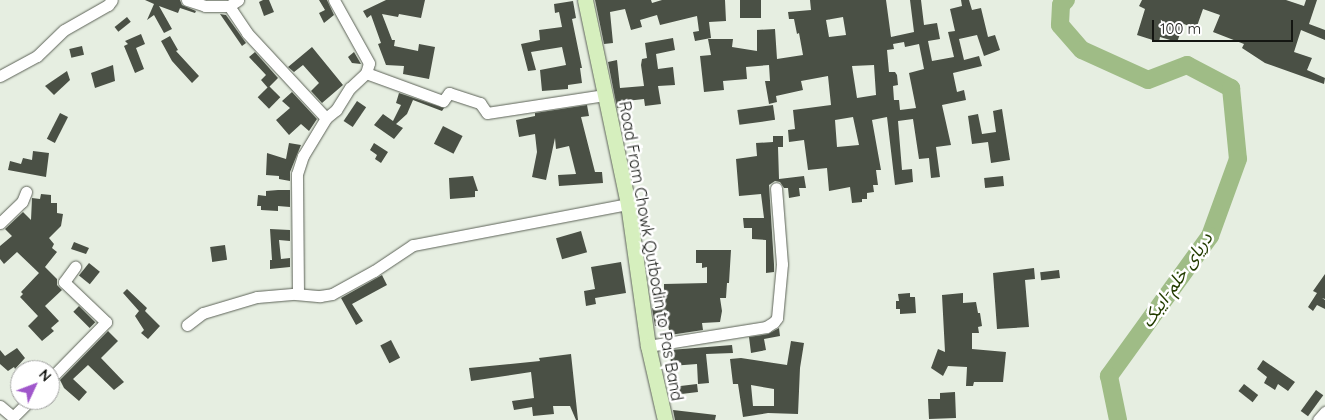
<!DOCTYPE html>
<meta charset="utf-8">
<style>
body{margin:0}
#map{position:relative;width:1325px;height:420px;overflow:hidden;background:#e6eee1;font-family:Quicksand,"Noto Sans Arabic",sans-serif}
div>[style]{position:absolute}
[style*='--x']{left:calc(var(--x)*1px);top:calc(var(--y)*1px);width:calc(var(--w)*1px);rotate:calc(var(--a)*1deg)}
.river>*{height:18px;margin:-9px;padding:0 9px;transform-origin:9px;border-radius:9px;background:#9fbc86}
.building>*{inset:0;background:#4a5045;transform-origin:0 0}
.roads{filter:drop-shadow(0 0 1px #5d6358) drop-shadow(0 0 1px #5d6358)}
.minor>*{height:11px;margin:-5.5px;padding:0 5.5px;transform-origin:5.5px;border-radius:5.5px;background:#fff}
.major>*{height:15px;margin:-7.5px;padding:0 7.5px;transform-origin:7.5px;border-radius:7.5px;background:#d6efbe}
span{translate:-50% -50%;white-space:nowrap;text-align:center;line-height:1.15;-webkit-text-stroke:5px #fff;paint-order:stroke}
.street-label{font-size:16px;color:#141612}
.water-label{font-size:18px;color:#233c00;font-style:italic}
.north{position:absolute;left:10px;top:360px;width:50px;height:50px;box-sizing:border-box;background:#fff;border:1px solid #a1a2a0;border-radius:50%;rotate:47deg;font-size:14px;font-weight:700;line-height:20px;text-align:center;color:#141612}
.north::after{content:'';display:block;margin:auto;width:18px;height:22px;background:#a057cb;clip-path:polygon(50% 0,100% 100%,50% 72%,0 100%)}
.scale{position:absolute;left:1152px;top:20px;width:141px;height:22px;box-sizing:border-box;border:2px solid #141612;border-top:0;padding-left:6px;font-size:15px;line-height:18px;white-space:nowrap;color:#141612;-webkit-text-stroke:4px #fff;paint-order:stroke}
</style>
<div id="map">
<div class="river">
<div style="--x:1066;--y:0;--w:7;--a:135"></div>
<div style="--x:1061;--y:5;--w:20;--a:93"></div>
<div style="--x:1060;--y:25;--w:33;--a:49"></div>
<div style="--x:1082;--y:50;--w:72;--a:24.4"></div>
<div style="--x:1148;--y:80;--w:42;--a:-21"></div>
<div style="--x:1187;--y:65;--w:50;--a:27.6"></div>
<div style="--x:1231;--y:88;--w:71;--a:84.4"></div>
<div style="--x:1238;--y:159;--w:82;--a:110"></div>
<div style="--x:1210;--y:236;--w:173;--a:125.8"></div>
<div style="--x:1109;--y:376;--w:45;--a:78.4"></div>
</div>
<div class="building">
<div style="clip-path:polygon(145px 0,180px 0,182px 5px,196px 11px,195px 13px,180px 8px,178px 13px,159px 6px,172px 29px,164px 33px,154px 15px,147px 20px,154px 4px)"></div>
<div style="clip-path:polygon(263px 0,269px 0,274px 12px,264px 16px,259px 2px)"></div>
<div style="clip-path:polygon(319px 0,327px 0,334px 15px,324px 23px,319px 13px,325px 10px)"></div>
<div style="clip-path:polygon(386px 0,425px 0,421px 18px,399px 14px,398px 17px,382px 14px,392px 40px,395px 40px,394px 46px,418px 51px,419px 44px,435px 47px,429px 79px,403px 74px,404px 66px,386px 65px,378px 44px,381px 43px,371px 15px,367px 18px,363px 11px)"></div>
<div style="clip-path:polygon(595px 0,651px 0,652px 3px,662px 0,725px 0,726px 21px,709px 22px,711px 38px,695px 41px,693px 32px,699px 31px,697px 16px,660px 25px,657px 15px,640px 20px,642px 27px,631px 30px,625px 9px,610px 12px,613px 43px,604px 44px)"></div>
<div style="left:740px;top:0;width:21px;height:18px"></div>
<div style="clip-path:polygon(evenodd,810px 0,886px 0,891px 37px,914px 32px,910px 0,921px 0,924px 25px,937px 23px,940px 39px,928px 41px,932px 61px,954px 57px,948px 32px,955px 31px,950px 9px,962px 6px,961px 0,969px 0,972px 10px,981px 8px,988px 37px,995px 35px,1000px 50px,984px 56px,977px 35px,959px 39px,964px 60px,979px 56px,982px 66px,953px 73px,957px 92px,964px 90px,966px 100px,942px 105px,951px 145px,936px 147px,940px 177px,931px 178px,929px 158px,919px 159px,913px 119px,898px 121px,902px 170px,912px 169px,913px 182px,895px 185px,887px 117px,872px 120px,881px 170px,876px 170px,878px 185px,873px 185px,874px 192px,867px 193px,867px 199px,862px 199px,862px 202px,852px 203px,850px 187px,829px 191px,827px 168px,808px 170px,804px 140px,789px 142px,788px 130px,795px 129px,793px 110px,831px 105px,828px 76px,801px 81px,803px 90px,776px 96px,777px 102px,769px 104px,765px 81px,770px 81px,769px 65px,746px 67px,747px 79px,723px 81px,724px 90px,704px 92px,700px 56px,711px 55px,708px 39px,733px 39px,732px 47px,757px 51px,757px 30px,775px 29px,777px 59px,803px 55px,799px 33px,797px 34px,794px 19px,789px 19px,788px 12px,811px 10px,810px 0,843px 17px,846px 35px,829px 37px,826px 20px,843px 17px,810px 0,904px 42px,905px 47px,919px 44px,924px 69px,909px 73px,916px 108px,900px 110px,899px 100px,894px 100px,893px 86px,898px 85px,897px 75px,895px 72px,889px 72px,887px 50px,894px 49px,893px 44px,904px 42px,810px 0,874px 65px,876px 95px,857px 98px,852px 66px,874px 65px,810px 0,853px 117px,859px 145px,837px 147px,835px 120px,853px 117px)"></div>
<div style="clip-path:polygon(1142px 0,1286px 0,1304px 6px,1306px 0,1317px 0,1309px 24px,1325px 30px,1325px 40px,1301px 30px,1294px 52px,1312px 58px,1307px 70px,1325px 78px,1324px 84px,1265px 63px,1242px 48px,1244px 44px,1213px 32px,1220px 15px,1203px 9px,1196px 29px,1184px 24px,1177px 42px,1160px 37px,1159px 42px,1137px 35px,1145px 9px,1139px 6px)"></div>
<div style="clip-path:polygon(573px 1px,576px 18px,572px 19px,582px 68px,580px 68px,582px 83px,568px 85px,568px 89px,542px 91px,540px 70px,566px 65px,562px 47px,531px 52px,536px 70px,528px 71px,521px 44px,540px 40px,539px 30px,562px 27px,559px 12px,555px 13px,554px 4px)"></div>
<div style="clip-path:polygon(220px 14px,226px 15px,246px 43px,242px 46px)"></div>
<div style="left:127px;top:17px;width:6px;height:16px;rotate:51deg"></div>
<div style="clip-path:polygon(141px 34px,145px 44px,136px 48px,144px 69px,135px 73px,124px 46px,128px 44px,125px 41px)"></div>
<div style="clip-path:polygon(170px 36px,178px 50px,176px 51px,199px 76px,192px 83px,172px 61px,161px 41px)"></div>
<div style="clip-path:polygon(673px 38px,675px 50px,656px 54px,658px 69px,673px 67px,675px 85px,658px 86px,661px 104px,645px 106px,644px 99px,626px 101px,627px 106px,617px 108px,608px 62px,617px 60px,620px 88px,644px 86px,641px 65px,642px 59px,647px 58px,645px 43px)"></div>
<div style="left:82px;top:46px;width:9px;height:13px;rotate:77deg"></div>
<div style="clip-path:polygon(312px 47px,343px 85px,322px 103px,311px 91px,319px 83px,303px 65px,294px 72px,288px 67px)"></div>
<div style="clip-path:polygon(255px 52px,278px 78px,268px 88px,261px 80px,266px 75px,249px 57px)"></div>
<div style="clip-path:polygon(354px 52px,361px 64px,352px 63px,348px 57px)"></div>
<div style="clip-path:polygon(113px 65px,115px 81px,95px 88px,91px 73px)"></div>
<div style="clip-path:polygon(67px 71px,70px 80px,54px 95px,45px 86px)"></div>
<div style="left:269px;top:86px;width:16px;height:16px;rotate:45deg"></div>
<div style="clip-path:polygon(292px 92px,317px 119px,309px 131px,301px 124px,289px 135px,276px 120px,290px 108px,282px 101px)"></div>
<div style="clip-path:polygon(399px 93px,444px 108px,442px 111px,413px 100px,407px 114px,396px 124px,403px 128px,394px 139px,374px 125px,383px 114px,393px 121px,401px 105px,396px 103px)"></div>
<div style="left:357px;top:101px;width:11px;height:24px;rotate:34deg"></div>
<div style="clip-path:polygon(587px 105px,589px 116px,581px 117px,595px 172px,602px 172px,603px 183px,559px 186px,558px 175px,576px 174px,569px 146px,556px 149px,555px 138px,546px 180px,532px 177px,537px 152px,535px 134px,519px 137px,516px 120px,535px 116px,535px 113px)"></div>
<div style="left:773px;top:105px;width:15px;height:36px;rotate:82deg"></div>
<div style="clip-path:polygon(1002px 109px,1010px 160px,991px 163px,988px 142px,972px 144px,968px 116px,978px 114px,982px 134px,996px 132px,993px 111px)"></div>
<div style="left:60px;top:113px;width:9px;height:29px;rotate:27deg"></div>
<div style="left:443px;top:126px;width:22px;height:20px;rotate:27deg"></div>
<div style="clip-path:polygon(773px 136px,783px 136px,783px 147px,778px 147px,779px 179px,804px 176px,806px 188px,799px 188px,800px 196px,789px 198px,788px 188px,784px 188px,780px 182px,775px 181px,769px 185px,774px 264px,774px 272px,766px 273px,766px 240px,752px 239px,752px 228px,744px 228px,743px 218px,764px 218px,761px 194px,739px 196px,736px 159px,757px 156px,756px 143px,773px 142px)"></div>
<div style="clip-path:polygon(289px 143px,301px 145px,290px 172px,290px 181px,279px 179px,279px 176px,266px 175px,267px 153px,286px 159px)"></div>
<div style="clip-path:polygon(374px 143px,388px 152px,381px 163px,375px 159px,377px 155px,370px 150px)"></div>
<div style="clip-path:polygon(33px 151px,49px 153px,46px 177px,8px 170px,10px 161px,21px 164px,23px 158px,32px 160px)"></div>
<div style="clip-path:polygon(473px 176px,478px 191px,475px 191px,475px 197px,450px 199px,449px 178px)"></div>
<div style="left:1003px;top:176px;width:10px;height:19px;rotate:84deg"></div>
<div style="clip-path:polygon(278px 190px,290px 190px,290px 207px,278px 206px,278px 211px,261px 210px,261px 206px,257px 206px,258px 195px,266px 196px,266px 191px)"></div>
<div style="clip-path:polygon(41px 194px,51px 195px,51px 203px,57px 203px,57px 213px,63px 214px,61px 226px,49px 238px,54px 244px,52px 248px,57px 252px,45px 267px,57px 279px,57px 285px,62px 290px,45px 306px,59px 321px,51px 328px,54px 331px,42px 341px,28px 326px,38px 316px,20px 297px,23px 294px,21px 292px,39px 273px,17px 252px,4px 264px,0 259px,0 246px,12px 236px,5px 229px,23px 212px,31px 220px,32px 198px,40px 199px)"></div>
<div style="clip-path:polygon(270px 229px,290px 230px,290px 241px,279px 240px,281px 259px,290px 258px,290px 267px,270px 269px,270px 260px,272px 260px)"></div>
<div style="left:581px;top:231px;width:22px;height:26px;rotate:74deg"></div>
<div style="clip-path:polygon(74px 242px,89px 248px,86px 254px,71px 249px)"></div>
<div style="left:225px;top:245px;width:15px;height:15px;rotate:82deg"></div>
<div style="clip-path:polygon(696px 250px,731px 250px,729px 283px,727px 283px,726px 298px,720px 298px,722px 311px,720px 322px,702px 323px,703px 330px,670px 335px,668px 325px,655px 326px,652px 308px,664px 307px,664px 284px,707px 283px,707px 267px,702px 268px,702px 263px,696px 263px)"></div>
<div style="clip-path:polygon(621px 262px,626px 293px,595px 298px,596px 304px,586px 306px,584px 291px,595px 289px,591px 267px)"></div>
<div style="left:89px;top:263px;width:14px;height:16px;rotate:39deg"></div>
<div style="clip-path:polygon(1034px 268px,1035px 279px,1025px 280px,1029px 327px,997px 329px,993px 273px)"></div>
<div style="left:1059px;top:270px;width:8px;height:19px;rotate:83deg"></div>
<div style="clip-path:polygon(1325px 274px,1325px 299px,1322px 298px,1325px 300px,1325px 309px,1317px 305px,1313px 311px,1308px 307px,1317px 293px,1313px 291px)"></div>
<div style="clip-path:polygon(382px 275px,387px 285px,352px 304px,363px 321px,356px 325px,341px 298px)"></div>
<div style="clip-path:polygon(127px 289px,147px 308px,145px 311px,160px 326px,148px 339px,141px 333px,144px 330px,135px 316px,139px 311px,123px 293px)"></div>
<div style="clip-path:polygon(910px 293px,910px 297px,915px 297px,916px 313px,900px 314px,900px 309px,896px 309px,896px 301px,899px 301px,898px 294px)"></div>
<div style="clip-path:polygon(963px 293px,963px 303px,976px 302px,978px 313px,980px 313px,982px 326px,978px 327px,979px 333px,972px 333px,972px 349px,1006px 352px,1003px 382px,974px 382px,973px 386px,966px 386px,967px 367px,948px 366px,943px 376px,931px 368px,938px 349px,945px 352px,942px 295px)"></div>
<div style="left:79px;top:306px;width:23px;height:8px;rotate:45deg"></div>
<div style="clip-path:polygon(779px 328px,780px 336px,764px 339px,766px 350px,751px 353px,749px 337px,768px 334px)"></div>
<div style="clip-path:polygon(108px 331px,118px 341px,101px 358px,124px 382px,114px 390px,88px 365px,73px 379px,87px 392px,79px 401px,64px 388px,60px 380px)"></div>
<div style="left:391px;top:340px;width:20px;height:12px;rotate:63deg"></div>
<div style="clip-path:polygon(evenodd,791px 341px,804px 343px,800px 368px,798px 414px,768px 413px,743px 417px,738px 384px,733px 384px,730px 359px,741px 358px,787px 365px,791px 341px,751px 385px,774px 389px,774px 406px,753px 406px,751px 385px)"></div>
<div style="clip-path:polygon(732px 345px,733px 353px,706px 354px,709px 383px,698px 384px,697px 364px,671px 366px,670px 350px)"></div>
<div style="clip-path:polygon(17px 348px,25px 358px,15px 369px,14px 367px,8px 371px,0 364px,0 350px,5px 356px)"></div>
<div style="clip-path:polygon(571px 354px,578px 420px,576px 420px,570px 406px,553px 406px,554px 414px,533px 416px,532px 407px,514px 410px,512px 401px,534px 398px,531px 372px,471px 381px,469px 368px,540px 361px,539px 358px)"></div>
<div style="clip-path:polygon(1263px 360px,1295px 382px,1288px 391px,1278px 384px,1275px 390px,1264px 383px,1267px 377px,1257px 369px)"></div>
<div style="left:697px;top:384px;width:8px;height:27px;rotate:83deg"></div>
<div style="left:1244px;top:384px;width:18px;height:9px;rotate:38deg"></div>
<div style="left:1316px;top:390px;width:9px;height:26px;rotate:36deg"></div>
<div style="clip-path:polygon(955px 392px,956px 418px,929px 419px,928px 399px,940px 399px,940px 393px)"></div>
<div style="clip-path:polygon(673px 410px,716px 415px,715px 420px,675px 420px)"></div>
</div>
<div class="roads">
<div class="minor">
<div style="--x:187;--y:0;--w:19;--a:18"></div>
<div style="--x:205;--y:6;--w:24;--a:0"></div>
<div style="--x:229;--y:6;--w:11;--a:-34"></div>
<div style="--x:229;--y:6;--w:32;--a:56"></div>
<div style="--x:247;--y:33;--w:116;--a:47.1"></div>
<div style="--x:366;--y:73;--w:82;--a:20"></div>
<div style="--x:443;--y:101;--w:10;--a:-53"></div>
<div style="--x:449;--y:93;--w:33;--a:18"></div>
<div style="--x:480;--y:103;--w:12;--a:55"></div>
<div style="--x:487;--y:113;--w:119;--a:-8.7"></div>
<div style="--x:0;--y:76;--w:42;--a:-28.4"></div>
<div style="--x:37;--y:56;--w:37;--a:-44"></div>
<div style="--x:64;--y:30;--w:51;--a:-29.6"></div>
<div style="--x:108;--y:5;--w:6;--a:-51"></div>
<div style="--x:0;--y:223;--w:30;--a:-44"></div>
<div style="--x:22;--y:202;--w:11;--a:-68"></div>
<div style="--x:298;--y:294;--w:120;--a:-90.5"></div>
<div style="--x:297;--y:174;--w:19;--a:-72"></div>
<div style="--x:303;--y:156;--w:44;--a:-58.8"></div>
<div style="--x:326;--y:118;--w:13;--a:-39"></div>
<div style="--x:336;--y:110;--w:26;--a:-58"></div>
<div style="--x:350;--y:88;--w:22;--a:-43"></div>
<div style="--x:366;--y:73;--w:10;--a:-73"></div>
<div style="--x:369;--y:63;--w:72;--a:-119.1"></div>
<div style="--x:187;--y:325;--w:20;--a:-37"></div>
<div style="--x:203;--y:313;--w:56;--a:-16.5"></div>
<div style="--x:257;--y:297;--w:38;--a:-5"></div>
<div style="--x:295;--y:294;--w:25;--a:5"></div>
<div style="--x:320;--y:296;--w:12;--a:-9"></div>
<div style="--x:332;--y:294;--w:48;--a:-28.7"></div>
<div style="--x:374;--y:271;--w:47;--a:-33.7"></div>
<div style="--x:413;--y:245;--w:219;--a:-10.8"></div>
<div style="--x:648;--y:346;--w:120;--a:-9.1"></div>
<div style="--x:766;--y:327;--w:9;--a:-32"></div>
<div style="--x:774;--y:322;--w:5;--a:-53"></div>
<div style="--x:777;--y:318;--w:54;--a:-84.7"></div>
<div style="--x:782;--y:264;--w:76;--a:-94.5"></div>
<div style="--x:50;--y:379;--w:80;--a:-45.5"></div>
<div style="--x:106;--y:322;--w:58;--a:-136.4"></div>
<div style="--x:64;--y:282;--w:19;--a:-54"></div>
<div style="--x:0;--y:406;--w:17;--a:40"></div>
<div style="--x:13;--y:417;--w:24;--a:-45"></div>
<div style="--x:1318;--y:420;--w:11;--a:-49"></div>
</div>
<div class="major">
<div style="--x:585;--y:0;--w:208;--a:78.1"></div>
<div style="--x:628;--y:204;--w:143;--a:82"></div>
<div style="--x:648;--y:346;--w:76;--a:77.1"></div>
</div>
</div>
<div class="street-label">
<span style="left:651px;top:251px;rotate:80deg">Road From Chowk Qutbodin to Pas Band</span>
</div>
<div class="water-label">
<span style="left:1177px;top:280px;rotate:-55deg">دریای خلم-ایبک</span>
</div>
<div class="north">N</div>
<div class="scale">100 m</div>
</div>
